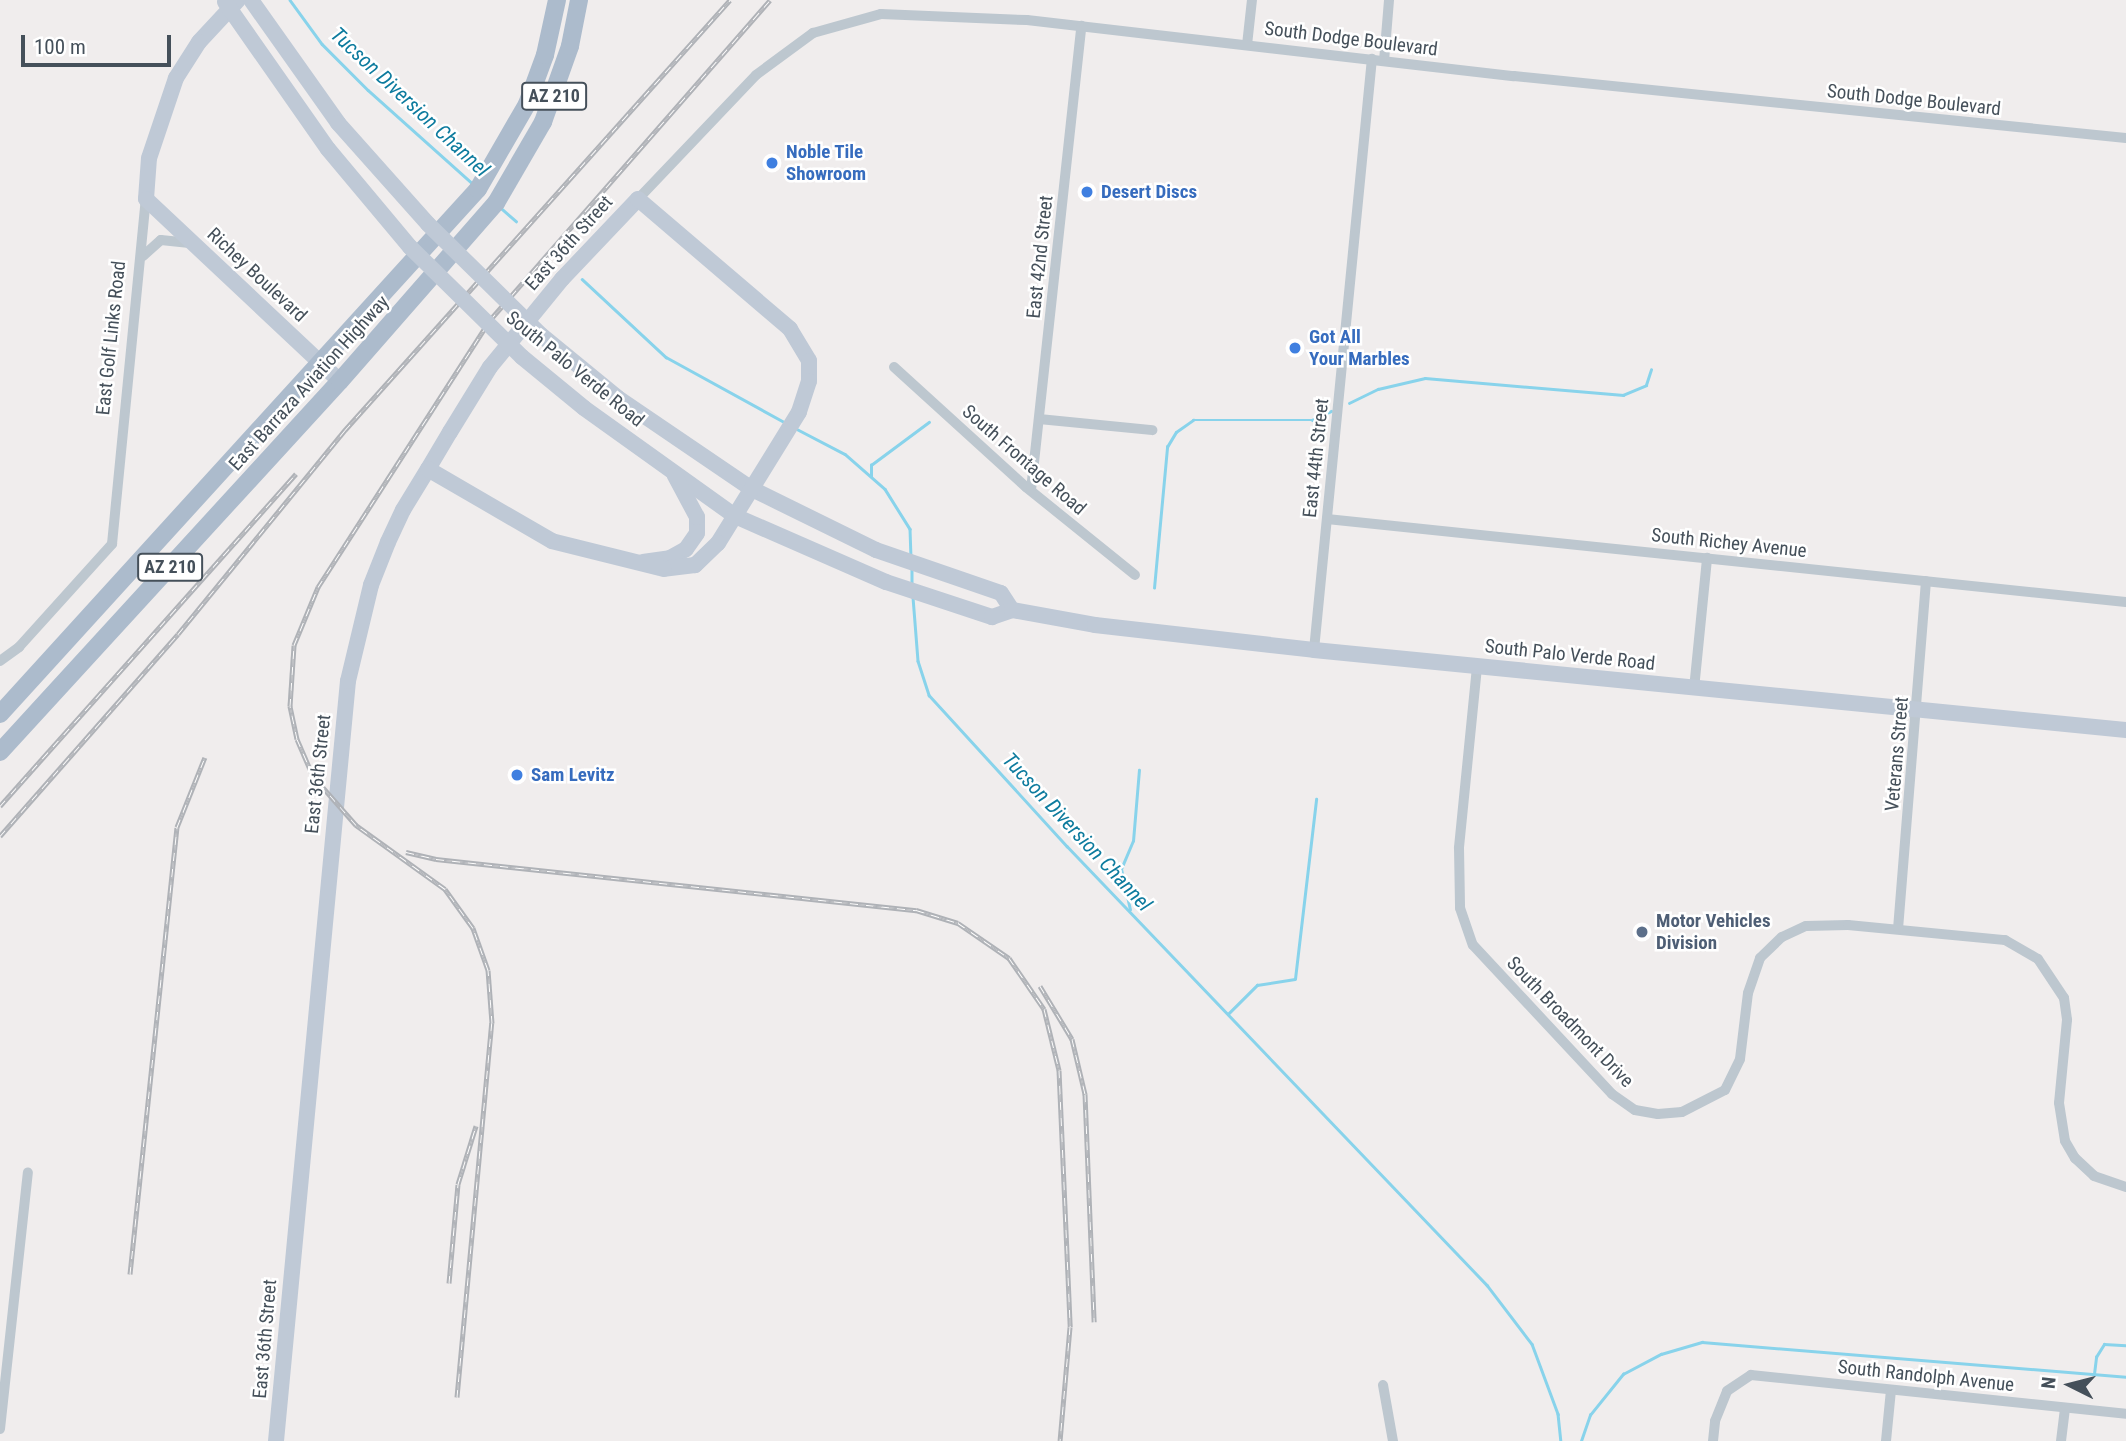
<!DOCTYPE html>
<style>
body{margin:0}
#map{position:relative;width:2126px;height:1441px;overflow:hidden;background:#f0eded;font-family:"Roboto Condensed",sans-serif}
div>[style]{position:absolute}
[style*='--x']{left:calc(var(--x)*1px);top:calc(var(--y)*1px);width:calc(var(--w)*1px);rotate:calc(var(--a)*1deg)}
.stream>*{height:2.5px;margin:-1.25px;padding:0 1.25px;transform-origin:1.25px;border-radius:1.25px;background:#88d3eb}
.street>*{height:10px;margin:-5px;padding:0 5px;transform-origin:5px;border-radius:5px;background:#bdc7cf}
.secondary>*{height:16px;margin:-8px;padding:0 8px;transform-origin:8px;border-radius:8px;background:#bfc9d6}
.primary>*{height:18px;margin:-9px;padding:0 9px;transform-origin:9px;border-radius:9px;background:#acbbcc}
.rail>*{height:5px;margin-top:-2.5px;transform-origin:0;background:repeating-linear-gradient(90deg,#fff 0 8px,#afb2b7 0 16px);box-sizing:border-box;border-block:2px solid #afb2b7}
.secondary-bridge>*{height:16px;margin:-8px;padding:0 8px;transform-origin:8px;border-radius:8px;background:#bfc9d6}
.dots>*{width:19px;height:19px;translate:-50% -50%;box-sizing:border-box;border:4px solid #fff;border-radius:50%}
span{translate:-50% -50%;white-space:nowrap;text-align:center;line-height:1.15;-webkit-text-stroke:5px #fff;paint-order:stroke}
.shield-label span{padding:2px 5px;background:#fff;border:2px solid;border-radius:5px;-webkit-text-stroke-width:0}
.shield-label{font-size:18px;color:#45505a;font-weight:700}
.street-label{font-size:19px;color:#45505a}
.shop-label{font-size:19px;color:#366cbe;font-weight:700}
.left{translate:0 -50%;text-align:left}
.service-label{font-size:19px;color:#4e5e75;font-weight:700}
.water-label{font-size:21px;color:#0d7b9e;font-style:italic}
.north{position:absolute;left:2035px;top:1350px;width:70px;height:70px;-webkit-text-stroke:5px #fff;paint-order:stroke;rotate:276deg;font-size:19px;font-weight:700;line-height:28px;text-align:center;color:#45505a}
.north::after{content:'';display:block;margin:auto;width:24px;height:32px;background:#45505a;clip-path:polygon(50% 0,100% 100%,50% 72%,0 100%)}
.scale{position:absolute;left:21px;top:35px;width:150px;height:32px;box-sizing:border-box;border:4px solid #45505a;border-top:0;padding-left:9px;font-size:21px;line-height:24px;white-space:nowrap;color:#45505a;-webkit-text-stroke:5px #fff;paint-order:stroke}
</style>
<div id="map">
<div class="stream">
<div style="--x:290;--y:0;--w:54;--a:54"></div>
<div style="--x:322;--y:44;--w:65;--a:45"></div>
<div style="--x:368;--y:90;--w:140;--a:41.8"></div>
<div style="--x:501;--y:208;--w:20;--a:41"></div>
<div style="--x:554;--y:254;--w:8;--a:40"></div>
<div style="--x:582;--y:279;--w:115;--a:42.9"></div>
<div style="--x:666;--y:357;--w:137;--a:28.8"></div>
<div style="--x:1349;--y:403;--w:32;--a:-26"></div>
<div style="--x:1378;--y:389;--w:48;--a:-13.2"></div>
<div style="--x:1425;--y:378;--w:199;--a:4.9"></div>
<div style="--x:1623;--y:395;--w:25;--a:-23"></div>
<div style="--x:1646;--y:385;--w:16;--a:-72"></div>
<div style="--x:795;--y:428;--w:56;--a:27.5"></div>
<div style="--x:845;--y:454;--w:53;--a:41.2"></div>
<div style="--x:885;--y:489;--w:47;--a:58"></div>
<div style="--x:910;--y:529;--w:26;--a:88"></div>
<div style="--x:871;--y:476;--w:11;--a:-90"></div>
<div style="--x:871;--y:465;--w:72;--a:-36.6"></div>
<div style="--x:912;--y:569;--w:14;--a:90"></div>
<div style="--x:1154;--y:588;--w:142;--a:-84.7"></div>
<div style="--x:1167;--y:447;--w:17;--a:-59"></div>
<div style="--x:1176;--y:432;--w:21;--a:-35"></div>
<div style="--x:1193;--y:420;--w:119;--a:0"></div>
<div style="--x:1312;--y:420;--w:21;--a:-25"></div>
<div style="--x:913;--y:597;--w:64;--a:85.5"></div>
<div style="--x:918;--y:661;--w:36;--a:72"></div>
<div style="--x:929;--y:695;--w:205;--a:47.6"></div>
<div style="--x:1067;--y:846;--w:608;--a:46.27"></div>
<div style="--x:1487;--y:1285;--w:74;--a:52.7"></div>
<div style="--x:1532;--y:1344;--w:75;--a:69.6"></div>
<div style="--x:1558;--y:1414;--w:27;--a:84"></div>
<div style="--x:1130;--y:910;--w:42;--a:-102.4"></div>
<div style="--x:1121;--y:869;--w:30;--a:-67"></div>
<div style="--x:1133;--y:841;--w:71;--a:-85.2"></div>
<div style="--x:1228;--y:1014;--w:41;--a:-45"></div>
<div style="--x:1257;--y:985;--w:38;--a:-9"></div>
<div style="--x:1295;--y:979;--w:181;--a:-83.3"></div>
<div style="--x:2094;--y:1374;--w:17;--a:-83"></div>
<div style="--x:2096;--y:1357;--w:15;--a:-58"></div>
<div style="--x:2104;--y:1344;--w:22;--a:3"></div>
<div style="--x:1581;--y:1441;--w:28;--a:-71"></div>
<div style="--x:1590;--y:1415;--w:53;--a:-51.2"></div>
<div style="--x:1623;--y:1374;--w:43;--a:-27.8"></div>
<div style="--x:1661;--y:1354;--w:43;--a:-16.3"></div>
<div style="--x:1702;--y:1342;--w:425;--a:4.7"></div>
</div>
<div class="street">
<div style="--x:1247;--y:45;--w:45;--a:-83.7"></div>
<div style="--x:1384;--y:61;--w:61;--a:-85.3"></div>
<div style="--x:638;--y:199;--w:171;--a:-46.4"></div>
<div style="--x:756;--y:75;--w:71;--a:-36.4"></div>
<div style="--x:813;--y:33;--w:71;--a:-15.6"></div>
<div style="--x:881;--y:14;--w:146;--a:2.4"></div>
<div style="--x:1027;--y:20;--w:490;--a:6.6"></div>
<div style="--x:1514;--y:76;--w:615;--a:5.78"></div>
<div style="--x:143;--y:256;--w:24;--a:-42"></div>
<div style="--x:161;--y:240;--w:31;--a:6"></div>
<div style="--x:894;--y:367;--w:178;--a:42.3"></div>
<div style="--x:1026;--y:487;--w:140;--a:38.9"></div>
<div style="--x:1039;--y:419;--w:114;--a:5.6"></div>
<div style="--x:1031;--y:490;--w:467;--a:-83.8"></div>
<div style="--x:1327;--y:519;--w:803;--a:5.93"></div>
<div style="--x:1314;--y:650;--w:594;--a:-84.4"></div>
<div style="--x:0;--y:661;--w:24;--a:-36"></div>
<div style="--x:19;--y:647;--w:139;--a:-47.9"></div>
<div style="--x:112;--y:544;--w:347;--a:-84.4"></div>
<div style="--x:1477;--y:667;--w:182;--a:95.7"></div>
<div style="--x:1459;--y:848;--w:60;--a:89"></div>
<div style="--x:1460;--y:908;--w:39;--a:71"></div>
<div style="--x:1473;--y:945;--w:204;--a:47"></div>
<div style="--x:1612;--y:1094;--w:28;--a:35"></div>
<div style="--x:1635;--y:1110;--w:23;--a:10"></div>
<div style="--x:1658;--y:1114;--w:24;--a:-5"></div>
<div style="--x:1682;--y:1112;--w:48;--a:-27.1"></div>
<div style="--x:1725;--y:1090;--w:34;--a:-64"></div>
<div style="--x:1740;--y:1059;--w:66;--a:-83.1"></div>
<div style="--x:1748;--y:993;--w:37;--a:-71"></div>
<div style="--x:1760;--y:958;--w:30;--a:-44"></div>
<div style="--x:1782;--y:937;--w:26;--a:-25"></div>
<div style="--x:1806;--y:926;--w:42;--a:-1.4"></div>
<div style="--x:1848;--y:925;--w:158;--a:5.5"></div>
<div style="--x:2005;--y:940;--w:38;--a:30"></div>
<div style="--x:2038;--y:959;--w:47;--a:56.3"></div>
<div style="--x:2064;--y:998;--w:22;--a:82"></div>
<div style="--x:2067;--y:1020;--w:83;--a:95.5"></div>
<div style="--x:2059;--y:1103;--w:38;--a:81"></div>
<div style="--x:2065;--y:1141;--w:20;--a:60"></div>
<div style="--x:2075;--y:1158;--w:26;--a:43"></div>
<div style="--x:2094;--y:1176;--w:34;--a:19"></div>
<div style="--x:1694;--y:689;--w:132;--a:-84.3"></div>
<div style="--x:1898;--y:929;--w:349;--a:-85.4"></div>
<div style="--x:1383;--y:1385;--w:57;--a:79.9"></div>
<div style="--x:0;--y:1429;--w:258;--a:-83.8"></div>
<div style="--x:1713;--y:1441;--w:20;--a:-84"></div>
<div style="--x:1715;--y:1421;--w:32;--a:-68"></div>
<div style="--x:1727;--y:1391;--w:29;--a:-34"></div>
<div style="--x:1751;--y:1375;--w:377;--a:5.9"></div>
<div style="--x:1886;--y:1441;--w:51;--a:-84.4"></div>
<div style="--x:2061;--y:1441;--w:33;--a:-83"></div>
</div>
<div class="secondary">
<div style="--x:238;--y:0;--w:57;--a:132.9"></div>
<div style="--x:199;--y:42;--w:43;--a:122.6"></div>
<div style="--x:176;--y:78;--w:84;--a:108.6"></div>
<div style="--x:149;--y:158;--w:41;--a:94.2"></div>
<div style="--x:146;--y:199;--w:266;--a:43.2"></div>
<div style="--x:251;--y:0;--w:151;--a:54.7"></div>
<div style="--x:338;--y:123;--w:135;--a:48.3"></div>
<div style="--x:225;--y:2;--w:179;--a:55"></div>
<div style="--x:328;--y:149;--w:128;--a:50.1"></div>
<div style="--x:541;--y:335;--w:99;--a:39.3"></div>
<div style="--x:618;--y:398;--w:162;--a:34.2"></div>
<div style="--x:752;--y:489;--w:138;--a:26.2"></div>
<div style="--x:876;--y:550;--w:132;--a:19"></div>
<div style="--x:1001;--y:593;--w:20;--a:57"></div>
<div style="--x:522;--y:357;--w:80;--a:39.4"></div>
<div style="--x:584;--y:408;--w:186;--a:35.6"></div>
<div style="--x:735;--y:516;--w:165;--a:23.6"></div>
<div style="--x:886;--y:582;--w:112;--a:18.3"></div>
<div style="--x:992;--y:617;--w:21;--a:-19"></div>
<div style="--x:1012;--y:610;--w:84;--a:10.2"></div>
<div style="--x:1095;--y:625;--w:220;--a:6.5"></div>
<div style="--x:1314;--y:650;--w:816;--a:5.63"></div>
<div style="--x:643;--y:562;--w:27;--a:-8"></div>
<div style="--x:670;--y:558;--w:18;--a:-29"></div>
<div style="--x:686;--y:549;--w:19;--a:-55"></div>
<div style="--x:697;--y:533;--w:16;--a:-90"></div>
<div style="--x:697;--y:517;--w:47;--a:-118.2"></div>
<div style="--x:276;--y:1441;--w:763;--a:-84.59"></div>
<div style="--x:348;--y:681;--w:99;--a:-76.5"></div>
<div style="--x:371;--y:585;--w:46;--a:-68.4"></div>
<div style="--x:388;--y:542;--w:35;--a:-65"></div>
<div style="--x:403;--y:510;--w:48;--a:-58.6"></div>
<div style="--x:428;--y:469;--w:43;--a:-59.3"></div>
<div style="--x:450;--y:432;--w:76;--a:-58.4"></div>
<div style="--x:490;--y:367;--w:114;--a:-50.7"></div>
<div style="--x:562;--y:279;--w:110;--a:-46.5"></div>
<div style="--x:638;--y:199;--w:200;--a:40.5"></div>
<div style="--x:790;--y:329;--w:37;--a:59"></div>
<div style="--x:809;--y:361;--w:20;--a:90"></div>
<div style="--x:809;--y:381;--w:33;--a:108"></div>
<div style="--x:799;--y:412;--w:154;--a:121.7"></div>
<div style="--x:718;--y:543;--w:32;--a:136"></div>
<div style="--x:695;--y:565;--w:31;--a:173"></div>
<div style="--x:664;--y:569;--w:115;--a:-166"></div>
<div style="--x:552;--y:541;--w:143;--a:-149.9"></div>
</div>
<div class="primary">
<div style="--x:0;--y:714;--w:710;--a:-47.68"></div>
<div style="--x:478;--y:189;--w:98;--a:-60"></div>
<div style="--x:527;--y:104;--w:52;--a:-69.8"></div>
<div style="--x:545;--y:55;--w:56;--a:-77.7"></div>
<div style="--x:0;--y:752;--w:503;--a:-47.5"></div>
<div style="--x:340;--y:381;--w:237;--a:-48.8"></div>
<div style="--x:496;--y:203;--w:94;--a:-59.9"></div>
<div style="--x:543;--y:122;--w:81;--a:-70.4"></div>
<div style="--x:570;--y:46;--w:47;--a:-78.9"></div>
</div>
<div class="rail">
<div style="--x:0;--y:806;--w:445;--a:-48.3"></div>
<div style="--x:0;--y:836;--w:269;--a:-48.6"></div>
<div style="--x:178;--y:634;--w:264;--a:-50.7"></div>
<div style="--x:345;--y:430;--w:577;--a:-48.16"></div>
<div style="--x:406;--y:852;--w:31;--a:13"></div>
<div style="--x:436;--y:859;--w:483;--a:6.1"></div>
<div style="--x:916;--y:910;--w:44;--a:17.2"></div>
<div style="--x:958;--y:923;--w:62;--a:34.5"></div>
<div style="--x:1009;--y:958;--w:62;--a:55.5"></div>
<div style="--x:1044;--y:1009;--w:63;--a:76.2"></div>
<div style="--x:1059;--y:1070;--w:257;--a:87.5"></div>
<div style="--x:1070;--y:1327;--w:114;--a:95"></div>
<div style="--x:1040;--y:986;--w:62;--a:58.9"></div>
<div style="--x:1072;--y:1039;--w:57;--a:76.7"></div>
<div style="--x:1085;--y:1094;--w:228;--a:87.7"></div>
<div style="--x:130;--y:1274;--w:449;--a:-84"></div>
<div style="--x:177;--y:827;--w:75;--a:-68.2"></div>
<div style="--x:449;--y:1283;--w:99;--a:-84.8"></div>
<div style="--x:458;--y:1184;--w:61;--a:-72.8"></div>
<div style="--x:457;--y:1397;--w:376;--a:-84.7"></div>
<div style="--x:492;--y:1023;--w:53;--a:-94.3"></div>
<div style="--x:488;--y:970;--w:45;--a:-109.7"></div>
<div style="--x:473;--y:928;--w:48;--a:-125.7"></div>
<div style="--x:445;--y:889;--w:110;--a:-144.3"></div>
<div style="--x:356;--y:825;--w:65;--a:-131.3"></div>
<div style="--x:313;--y:776;--w:40;--a:-113.4"></div>
<div style="--x:297;--y:739;--w:34;--a:-102"></div>
<div style="--x:290;--y:706;--w:61;--a:-86.2"></div>
<div style="--x:294;--y:645;--w:63;--a:-67.5"></div>
<div style="--x:318;--y:587;--w:318;--a:-57.2"></div>
<div style="--x:490;--y:320;--w:425;--a:-48.8"></div>
</div>
<div class="secondary-bridge">
<div style="--x:428;--y:224;--w:158;--a:44.5"></div>
<div style="--x:410;--y:247;--w:157;--a:44.5"></div>
</div>
<div class="dots">
<div style="left:772px;top:163px;background:#3f7fe0"></div>
<div style="left:1087px;top:192px;background:#3f7fe0"></div>
<div style="left:1295px;top:348px;background:#3f7fe0"></div>
<div style="left:517px;top:775px;background:#3f7fe0"></div>
<div style="left:1642px;top:932px;background:#5c6f8a"></div>
</div>
<div class="shield-label">
<span style="left:554px;top:96px">AZ 210</span>
<span style="left:170px;top:567px">AZ 210</span>
</div>
<div class="street-label">
<span style="left:1351px;top:39px;rotate:7deg">South Dodge Boulevard</span>
<span style="left:1914px;top:100px;rotate:6deg">South Dodge Boulevard</span>
<span style="left:569px;top:243px;rotate:-48deg">East 36th Street</span>
<span style="left:1040px;top:257px;rotate:-84deg">East 42nd Street</span>
<span style="left:257px;top:275px;rotate:43deg">Richey Boulevard</span>
<span style="left:111px;top:338px;rotate:-84deg">East Golf Links Road</span>
<span style="left:575px;top:369px;rotate:39deg">South Palo Verde Road</span>
<span style="left:309px;top:383px;rotate:-48deg">East Barraza Aviation Highway</span>
<span style="left:1316px;top:458px;rotate:-84deg">East 44th Street</span>
<span style="left:1024px;top:460px;rotate:41deg">South Frontage Road</span>
<span style="left:1729px;top:543px;rotate:6deg">South Richey Avenue</span>
<span style="left:1570px;top:655px;rotate:6deg">South Palo Verde Road</span>
<span style="left:1897px;top:754px;rotate:-85deg">Veterans Street</span>
<span style="left:318px;top:774px;rotate:-84deg">East 36th Street</span>
<span style="left:1570px;top:1022px;rotate:46deg">South Broadmont Drive</span>
<span style="left:265px;top:1339px;rotate:-85deg">East 36th Street</span>
<span style="left:1926px;top:1376px;rotate:6deg">South Randolph Avenue</span>
</div>
<div class="shop-label">
<span class="left" style="left:786px;top:163px">Noble Tile<br>Showroom</span>
<span class="left" style="left:1101px;top:192px">Desert Discs</span>
<span class="left" style="left:1309px;top:348px">Got All<br>Your Marbles</span>
<span class="left" style="left:531px;top:775px">Sam Levitz</span>
</div>
<div class="service-label">
<span class="left" style="left:1656px;top:932px">Motor Vehicles<br>Division</span>
</div>
<div class="water-label">
<span style="left:410px;top:102px;rotate:43deg">Tucson Diversion Channel</span>
<span style="left:1077px;top:832px;rotate:47deg">Tucson Diversion Channel</span>
</div>
<div class="north">N</div>
<div class="scale">100 m</div>
</div>
